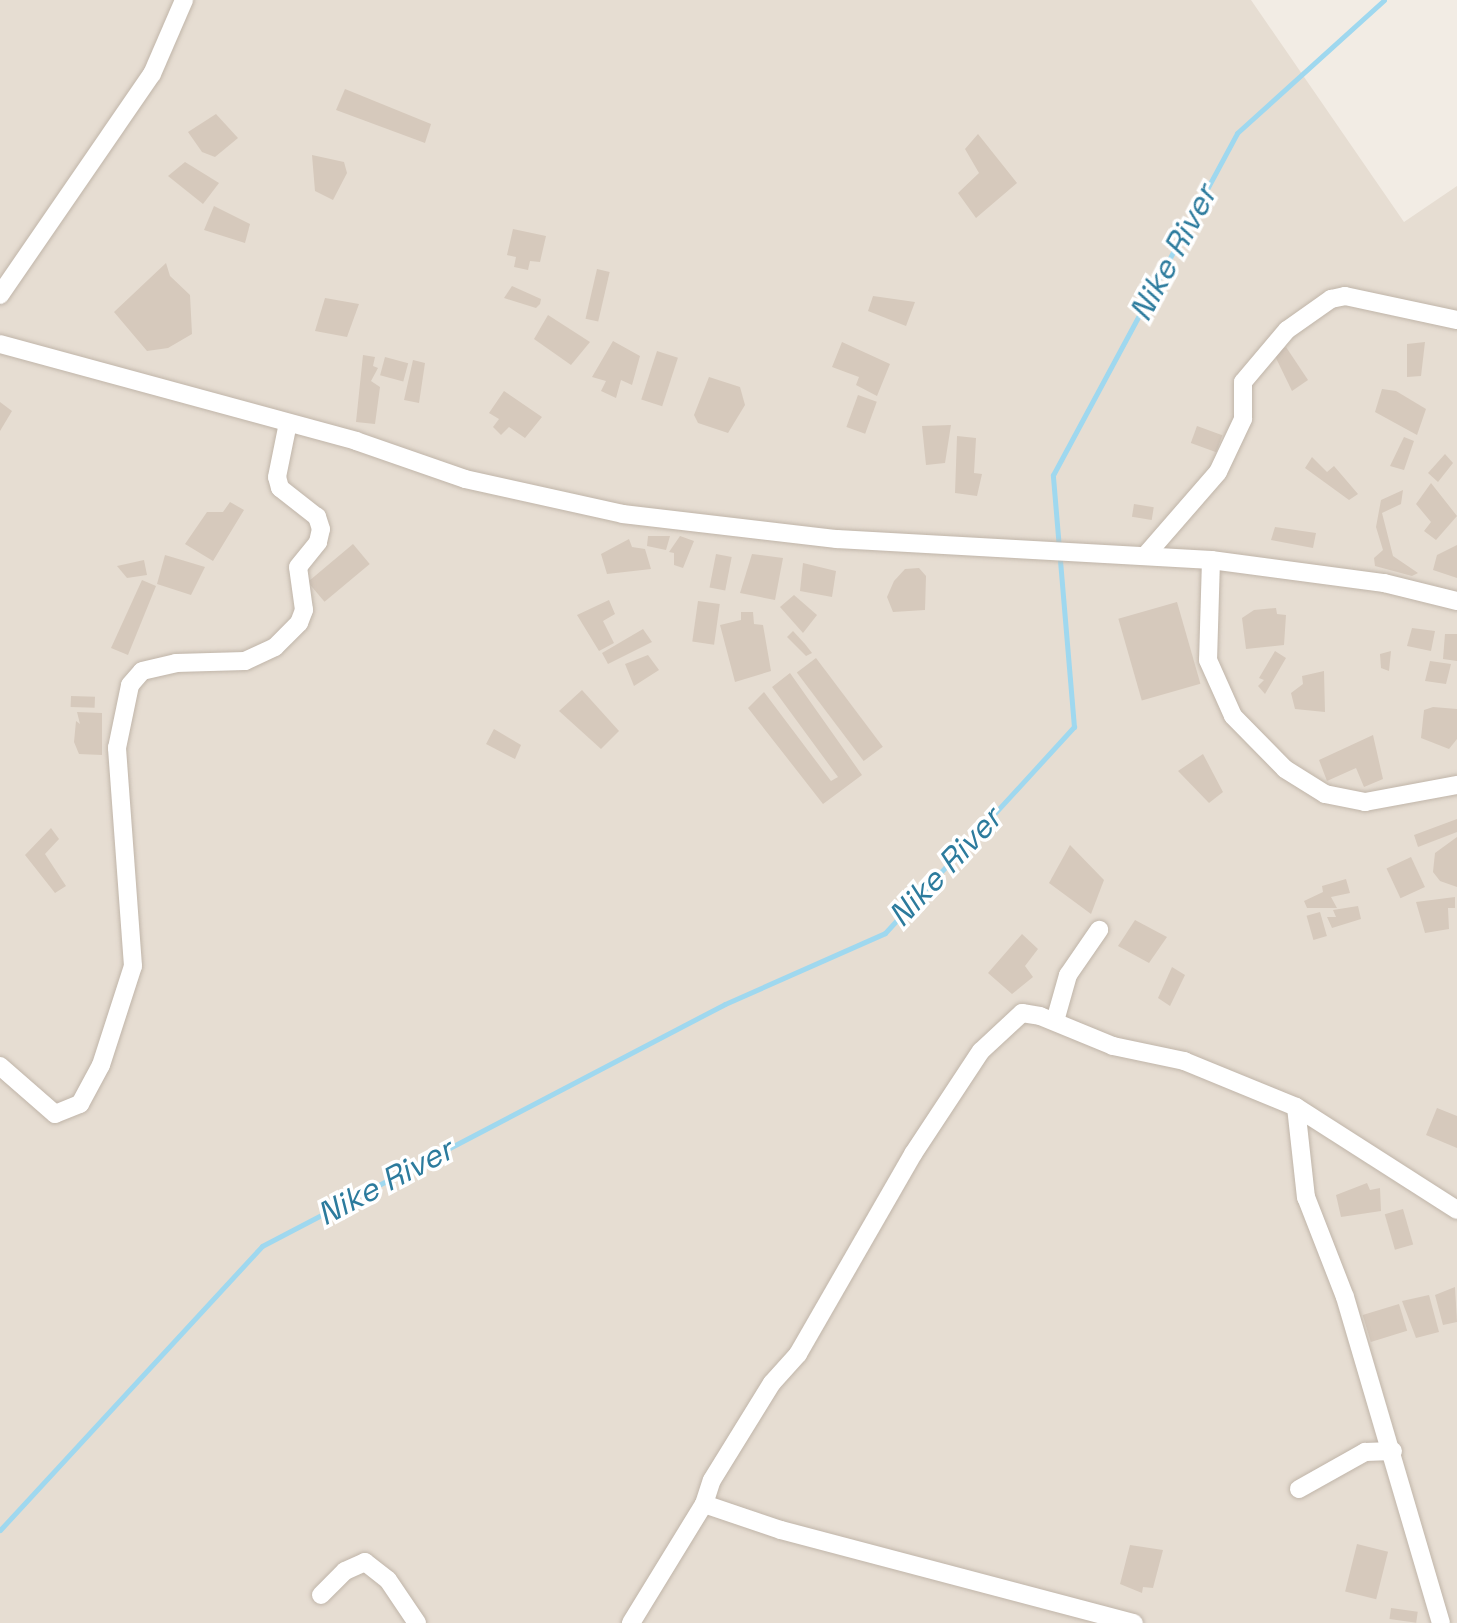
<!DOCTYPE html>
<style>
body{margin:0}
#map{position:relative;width:1457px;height:1623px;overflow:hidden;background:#f2ece4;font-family:"Space Grotesk",sans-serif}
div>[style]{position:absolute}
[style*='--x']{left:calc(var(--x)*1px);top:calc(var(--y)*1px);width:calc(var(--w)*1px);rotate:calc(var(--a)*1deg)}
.residential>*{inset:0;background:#e6ddd2}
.stream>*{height:5px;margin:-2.5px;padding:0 2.5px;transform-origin:2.5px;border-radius:2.5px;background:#9fd8ef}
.building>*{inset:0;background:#d6c9bc;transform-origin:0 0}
.roads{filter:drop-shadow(0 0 2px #c0b5a9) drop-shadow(0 0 2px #c0b5a9)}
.minor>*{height:18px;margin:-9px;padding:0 9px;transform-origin:9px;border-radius:9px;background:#fff}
span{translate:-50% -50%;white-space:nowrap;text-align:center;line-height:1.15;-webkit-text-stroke:7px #fff;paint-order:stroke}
.water-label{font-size:32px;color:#2c7b9d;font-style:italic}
</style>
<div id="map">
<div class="residential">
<div style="clip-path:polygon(0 0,1251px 0,1404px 222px,1457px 186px,1457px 1623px,0 1623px)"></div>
</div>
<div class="stream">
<div style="--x:0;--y:1530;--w:386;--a:-47.3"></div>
<div style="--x:262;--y:1246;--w:522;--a:-27.6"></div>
<div style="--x:725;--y:1004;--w:175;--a:-23.9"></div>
<div style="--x:885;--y:933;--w:280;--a:-47.5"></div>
<div style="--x:1074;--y:727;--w:253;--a:-94.8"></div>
<div style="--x:1053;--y:475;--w:388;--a:-61.7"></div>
<div style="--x:1237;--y:133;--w:198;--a:-42.1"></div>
</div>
<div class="building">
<div style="clip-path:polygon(345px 89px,431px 124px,425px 143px,336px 110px)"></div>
<div style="clip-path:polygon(216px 114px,238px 138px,215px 157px,202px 152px,188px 132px)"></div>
<div style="clip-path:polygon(978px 134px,1017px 183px,976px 218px,958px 193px,979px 173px,965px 149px)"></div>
<div style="clip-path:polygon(312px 155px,344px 162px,347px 173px,333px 200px,315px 191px)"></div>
<div style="clip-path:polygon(185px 162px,219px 183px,203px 204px,168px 176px)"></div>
<div style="clip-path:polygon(214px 206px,250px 224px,245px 243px,204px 230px)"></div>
<div style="clip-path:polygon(513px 229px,546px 236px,540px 262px,530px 261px,528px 270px,514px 267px,516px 257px,507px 255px)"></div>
<div style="clip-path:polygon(166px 263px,170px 276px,190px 295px,192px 334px,168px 348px,147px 351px,114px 312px)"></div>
<div style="left:597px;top:269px;width:13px;height:51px;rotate:13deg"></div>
<div style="clip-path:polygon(512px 286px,541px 299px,540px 304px,536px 308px,504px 298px)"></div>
<div style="clip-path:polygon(873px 296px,915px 302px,906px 326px,868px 311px)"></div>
<div style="clip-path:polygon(325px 298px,359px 304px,347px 337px,315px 331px)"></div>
<div style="clip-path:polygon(548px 315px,590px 342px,571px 365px,534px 339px)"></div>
<div style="clip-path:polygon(613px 341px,640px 356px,632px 385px,621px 380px,616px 398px,601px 391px,606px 381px,592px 377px)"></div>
<div style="clip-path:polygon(842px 342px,890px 364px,877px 396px,856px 385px,859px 377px,832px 367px)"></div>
<div style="clip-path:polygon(1425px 342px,1421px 376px,1407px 377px,1407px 344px)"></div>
<div style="clip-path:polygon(1286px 347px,1308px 380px,1292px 391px,1274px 354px)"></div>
<div style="left:657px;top:351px;width:22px;height:51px;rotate:18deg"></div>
<div style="clip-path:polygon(363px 355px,375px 357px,373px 366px,378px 368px,371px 381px,380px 387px,375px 424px,356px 422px)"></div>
<div style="left:385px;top:357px;width:24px;height:19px;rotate:15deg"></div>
<div style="clip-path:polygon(413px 360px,425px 363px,419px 403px,404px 400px)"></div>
<div style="clip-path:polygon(709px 377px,740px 387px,745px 405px,728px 433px,698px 423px,694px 415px)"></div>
<div style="clip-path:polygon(1382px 389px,1396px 391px,1426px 409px,1417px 435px,1375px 412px)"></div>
<div style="clip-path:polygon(504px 391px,542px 417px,525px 438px,509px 427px,501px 435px,493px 427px,499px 419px,489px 413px)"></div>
<div style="left:858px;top:395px;width:20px;height:34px;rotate:20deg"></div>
<div style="clip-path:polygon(0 402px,12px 411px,0 431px)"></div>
<div style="clip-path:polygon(951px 425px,945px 463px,926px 465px,922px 426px)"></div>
<div style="left:1197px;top:426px;width:27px;height:18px;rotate:20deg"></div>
<div style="clip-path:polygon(957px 436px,976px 438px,974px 473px,982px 474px,977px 496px,955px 493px)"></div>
<div style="clip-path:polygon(1404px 437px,1414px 441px,1404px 470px,1390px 466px)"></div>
<div style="clip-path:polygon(1445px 454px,1453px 463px,1438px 482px,1428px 473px)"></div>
<div style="clip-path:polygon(1312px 457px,1327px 472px,1334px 466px,1358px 494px,1349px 500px,1305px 468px)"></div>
<div style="clip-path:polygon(1431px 483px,1457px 516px,1436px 540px,1424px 531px,1431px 522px,1416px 504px)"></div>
<div style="clip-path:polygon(1403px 490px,1401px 504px,1382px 513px,1393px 556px,1418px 573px,1412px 576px,1375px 566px,1374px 558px,1383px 550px,1376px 527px,1381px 500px)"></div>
<div style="clip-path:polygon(230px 502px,244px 510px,213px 561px,185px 544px,207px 512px,223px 512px)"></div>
<div style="left:1134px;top:504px;width:20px;height:13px;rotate:9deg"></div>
<div style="clip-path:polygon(1275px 527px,1316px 533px,1313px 548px,1271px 540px)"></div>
<div style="clip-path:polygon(648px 536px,670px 536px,666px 550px,647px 546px)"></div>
<div style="clip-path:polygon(680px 536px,694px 541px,683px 568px,674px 565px,674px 553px,669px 552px)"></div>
<div style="clip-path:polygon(629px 539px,632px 547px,645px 549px,651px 569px,607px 574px,601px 554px)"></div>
<div style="left:353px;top:544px;width:26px;height:59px;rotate:50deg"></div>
<div style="clip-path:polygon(1457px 545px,1457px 578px,1433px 570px,1437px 555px)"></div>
<div style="left:716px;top:554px;width:16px;height:34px;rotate:11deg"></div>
<div style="clip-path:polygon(752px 554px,783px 558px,775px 600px,740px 593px)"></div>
<div style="clip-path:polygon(165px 555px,205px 567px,191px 595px,157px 584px)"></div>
<div style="clip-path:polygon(144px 560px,147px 575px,127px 578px,117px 566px)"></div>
<div style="clip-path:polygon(803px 563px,836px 571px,832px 597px,800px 591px)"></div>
<div style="clip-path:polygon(919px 568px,926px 576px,925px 610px,893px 612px,887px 597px,894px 581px,905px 569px)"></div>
<div style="clip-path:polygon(142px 580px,156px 586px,128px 655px,111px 648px)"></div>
<div style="clip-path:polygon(794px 595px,817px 615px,803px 633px,780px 607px)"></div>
<div style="clip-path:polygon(609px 600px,615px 614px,603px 621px,614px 643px,599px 651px,577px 615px)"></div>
<div style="left:698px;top:601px;width:22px;height:41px;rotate:8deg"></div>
<div style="left:1177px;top:602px;width:85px;height:61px;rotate:74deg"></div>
<div style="clip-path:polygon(1276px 608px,1277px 614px,1286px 615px,1284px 645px,1246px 649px,1242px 618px,1254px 610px)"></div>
<div style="clip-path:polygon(741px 612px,753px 612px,754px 624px,763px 625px,771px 671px,735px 682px,720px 625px,741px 620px)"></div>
<div style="clip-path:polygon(1412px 628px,1435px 631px,1431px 651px,1407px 646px)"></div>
<div style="clip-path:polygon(643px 629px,652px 642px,608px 664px,602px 653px)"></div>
<div style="clip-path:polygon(793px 631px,805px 644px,812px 653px,806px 656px,787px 637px)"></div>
<div style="clip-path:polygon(1445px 634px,1457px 634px,1457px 661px,1443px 659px)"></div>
<div style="clip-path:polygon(1275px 651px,1286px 658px,1265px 694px,1258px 686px,1264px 680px,1259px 678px)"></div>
<div style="clip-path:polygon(1391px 651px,1389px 671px,1381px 668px,1380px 654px)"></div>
<div style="clip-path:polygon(648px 655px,659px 670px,634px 686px,625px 664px)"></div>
<div style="left:816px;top:658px;width:111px;height:24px;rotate:53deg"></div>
<div style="clip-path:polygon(1430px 661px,1451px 664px,1446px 684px,1425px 681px)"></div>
<div style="clip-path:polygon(1324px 671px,1325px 712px,1295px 709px,1291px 693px,1303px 684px,1302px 676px)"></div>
<div style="clip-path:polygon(790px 673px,862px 775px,823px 804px,748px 708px,764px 692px,831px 781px,838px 777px,772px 687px)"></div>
<div style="clip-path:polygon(582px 690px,619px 731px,601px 749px,559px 711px)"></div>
<div style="left:71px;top:696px;width:24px;height:11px;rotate:2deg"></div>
<div style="clip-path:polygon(1433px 707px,1457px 709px,1457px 739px,1449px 749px,1421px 738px,1424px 710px)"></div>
<div style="clip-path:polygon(77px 712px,102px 713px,102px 755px,79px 754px,74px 742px,76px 721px,80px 724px)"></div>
<div style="clip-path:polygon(494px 729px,521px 745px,515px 759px,486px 744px)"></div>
<div style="clip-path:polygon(1373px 735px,1383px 779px,1364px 787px,1356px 768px,1327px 781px,1319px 760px)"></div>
<div style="clip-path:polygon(1203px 754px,1223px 792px,1209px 803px,1178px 771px)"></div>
<div style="clip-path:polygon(1457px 819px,1457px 832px,1418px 847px,1414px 835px)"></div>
<div style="clip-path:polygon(51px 828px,59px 839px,45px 854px,66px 886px,55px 893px,25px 855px)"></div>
<div style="clip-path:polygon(1457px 837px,1457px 887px,1440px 881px,1433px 872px,1435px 853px)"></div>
<div style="clip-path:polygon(1070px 845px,1104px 880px,1091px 914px,1049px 883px)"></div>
<div style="left:1411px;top:857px;width:33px;height:27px;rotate:65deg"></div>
<div style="clip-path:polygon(1346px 879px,1350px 893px,1331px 897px,1337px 908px,1307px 908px,1304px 901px,1323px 892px,1322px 886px)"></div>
<div style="clip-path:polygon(1455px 897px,1455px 908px,1448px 908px,1449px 929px,1425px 933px,1416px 902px)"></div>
<div style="clip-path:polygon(1358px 906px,1361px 919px,1332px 928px,1327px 917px,1336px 917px,1333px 910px)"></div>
<div style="left:1320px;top:912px;width:25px;height:14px;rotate:74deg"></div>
<div style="clip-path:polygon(1135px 920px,1167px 937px,1149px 963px,1118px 946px)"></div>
<div style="clip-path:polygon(1022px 934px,1038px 949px,1025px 966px,1033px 977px,1012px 994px,988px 973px)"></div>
<div style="clip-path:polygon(1172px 967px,1185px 975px,1170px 1006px,1158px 998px)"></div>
<div style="clip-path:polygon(1437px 1108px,1457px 1116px,1457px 1148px,1426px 1135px)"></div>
<div style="clip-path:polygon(1367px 1183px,1370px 1190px,1380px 1188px,1381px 1211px,1341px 1217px,1336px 1195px)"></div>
<div style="left:1403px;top:1209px;width:37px;height:19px;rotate:74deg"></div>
<div style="clip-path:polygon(1455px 1287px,1457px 1322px,1443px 1325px,1435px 1295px)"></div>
<div style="clip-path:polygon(1429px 1295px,1439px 1332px,1416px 1338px,1402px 1301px)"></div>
<div style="left:1399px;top:1304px;width:28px;height:38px;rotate:73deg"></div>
<div style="left:1357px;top:1544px;width:32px;height:49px;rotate:14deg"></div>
<div style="clip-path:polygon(1130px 1545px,1163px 1550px,1153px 1588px,1143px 1587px,1142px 1593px,1120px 1584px)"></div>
<div style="left:1391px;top:1608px;width:27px;height:11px;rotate:8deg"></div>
</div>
<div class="roads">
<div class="minor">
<div style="--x:0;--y:295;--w:268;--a:-55.5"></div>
<div style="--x:152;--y:74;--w:81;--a:-66.6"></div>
<div style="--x:0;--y:344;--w:369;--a:15.2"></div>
<div style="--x:356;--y:441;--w:115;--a:19.2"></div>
<div style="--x:465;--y:479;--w:162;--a:12.5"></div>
<div style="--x:623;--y:514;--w:215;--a:6.7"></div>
<div style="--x:837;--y:539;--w:375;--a:3.2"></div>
<div style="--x:1211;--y:560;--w:175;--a:7.6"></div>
<div style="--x:1384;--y:583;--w:75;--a:13.9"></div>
<div style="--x:1145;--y:556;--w:111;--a:-49"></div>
<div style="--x:1218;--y:472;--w:59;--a:-64.7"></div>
<div style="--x:1243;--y:419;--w:37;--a:-90"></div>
<div style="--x:1243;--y:382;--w:68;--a:-49.8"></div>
<div style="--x:1287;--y:330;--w:54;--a:-35.2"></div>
<div style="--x:1331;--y:299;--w:14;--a:-12"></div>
<div style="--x:1345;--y:296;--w:115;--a:12.1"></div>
<div style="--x:1211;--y:560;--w:100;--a:91.7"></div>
<div style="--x:1208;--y:660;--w:61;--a:65.9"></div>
<div style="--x:1233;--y:716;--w:74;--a:45.5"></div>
<div style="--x:1285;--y:769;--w:47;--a:32"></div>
<div style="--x:1325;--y:794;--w:41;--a:11.3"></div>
<div style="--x:1365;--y:802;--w:94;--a:-10.5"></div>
<div style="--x:1055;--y:1021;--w:48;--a:-74.2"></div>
<div style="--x:1068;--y:975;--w:55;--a:-55.4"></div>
<div style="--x:0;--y:1066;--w:73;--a:41.1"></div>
<div style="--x:55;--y:1114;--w:27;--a:-22"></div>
<div style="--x:80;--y:1104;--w:44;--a:-61.7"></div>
<div style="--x:101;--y:1065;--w:104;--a:-72.1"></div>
<div style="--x:133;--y:966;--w:219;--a:-94.2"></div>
<div style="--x:117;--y:748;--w:64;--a:-78.3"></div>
<div style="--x:130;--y:685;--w:18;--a:-49"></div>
<div style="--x:142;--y:671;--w:35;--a:-13"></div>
<div style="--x:176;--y:663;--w:69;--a:-1.7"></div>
<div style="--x:245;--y:661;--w:33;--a:-25"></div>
<div style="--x:275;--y:647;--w:34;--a:-45"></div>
<div style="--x:299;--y:623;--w:14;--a:-69"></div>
<div style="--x:304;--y:610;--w:43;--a:-97.9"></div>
<div style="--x:298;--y:567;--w:32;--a:-51"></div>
<div style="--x:318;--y:542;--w:13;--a:-77"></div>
<div style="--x:321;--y:529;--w:13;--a:-108"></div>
<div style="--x:317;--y:517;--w:47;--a:-141.9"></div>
<div style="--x:280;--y:488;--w:11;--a:-105"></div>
<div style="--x:277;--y:477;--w:55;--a:-78.5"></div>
<div style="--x:1296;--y:1107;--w:91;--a:83.7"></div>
<div style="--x:1306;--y:1197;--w:107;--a:68.7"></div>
<div style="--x:1345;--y:1297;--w:340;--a:73.6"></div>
<div style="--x:1299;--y:1489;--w:76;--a:-29.3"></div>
<div style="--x:1365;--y:1452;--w:28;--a:-2"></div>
<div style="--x:704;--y:1504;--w:81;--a:18.7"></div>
<div style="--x:781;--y:1530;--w:365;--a:14.8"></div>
<div style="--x:321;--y:1595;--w:34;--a:-45"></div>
<div style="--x:345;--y:1571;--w:22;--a:-24"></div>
<div style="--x:365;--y:1562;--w:29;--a:38"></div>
<div style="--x:388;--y:1580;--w:52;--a:56"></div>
<div style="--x:631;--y:1623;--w:140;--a:-58.5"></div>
<div style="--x:704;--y:1504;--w:25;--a:-72"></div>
<div style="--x:712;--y:1480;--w:114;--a:-58.3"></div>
<div style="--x:772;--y:1383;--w:39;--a:-48"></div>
<div style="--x:798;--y:1354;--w:231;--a:-60.1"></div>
<div style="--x:913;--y:1154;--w:123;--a:-56.6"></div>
<div style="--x:981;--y:1051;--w:56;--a:-42.8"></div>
<div style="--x:1022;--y:1013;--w:18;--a:9"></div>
<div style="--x:1040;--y:1016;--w:79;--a:22.3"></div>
<div style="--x:1113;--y:1046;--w:73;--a:11.9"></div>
<div style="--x:1184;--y:1061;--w:121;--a:22.3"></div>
<div style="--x:1296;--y:1107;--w:191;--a:32.6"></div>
</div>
</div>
<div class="water-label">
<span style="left:1173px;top:253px;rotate:-62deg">Nike River</span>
<span style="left:945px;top:867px;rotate:-47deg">Nike River</span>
<span style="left:385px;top:1182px;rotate:-28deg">Nike River</span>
</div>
</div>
